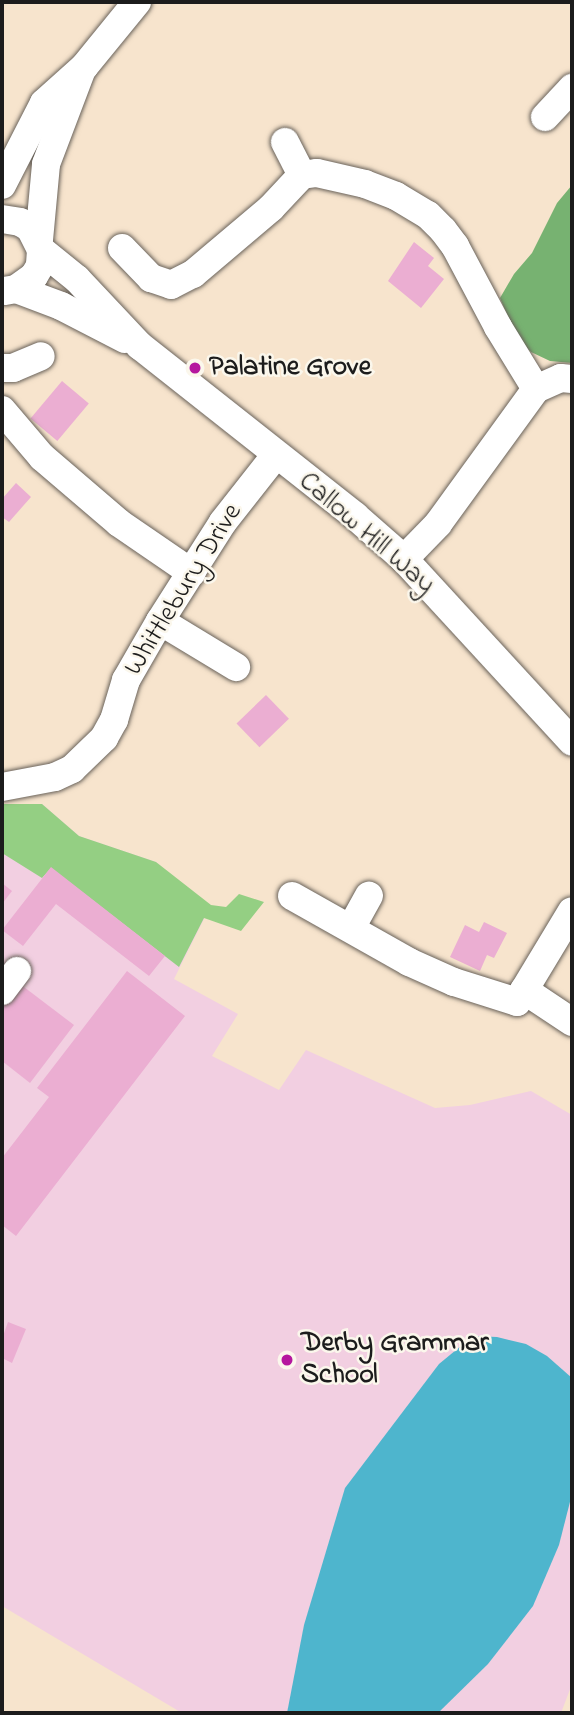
<!DOCTYPE html>
<style>
body{margin:0}
#map{position:relative;width:574px;height:1715px;overflow:hidden;background:#f7e4cd;font-family:"Indie Flower",sans-serif}
div>[style]{position:absolute}
[style*='--x']{left:calc(var(--x)*1px);top:calc(var(--y)*1px);width:calc(var(--w)*1px);rotate:calc(var(--a)*1deg)}
.built>*{inset:0;background:#f2cfe1}
.green>*{inset:0;background:#94cf83}
.forest>*{inset:0;background:#77b271}
.water>*{inset:0;background:#4eb5cd}
.building>*{inset:0;background:#ebaed2;transform-origin:0 0}
.roads{filter:drop-shadow(0 0 2px #69625a) drop-shadow(0 0 2px #69625a)}
.minor>*{height:28px;margin:-14px;padding:0 14px;transform-origin:14px;border-radius:14px;background:#fff}
.dots>*{width:19px;height:19px;translate:-50% -50%;box-sizing:border-box;border:4px solid #fbf7ec;border-radius:50%}
span{translate:-50% -50%;white-space:nowrap;text-align:center;line-height:1.15;-webkit-text-stroke:5px #fbf7ec;paint-order:stroke}
.poi-label{font-size:28px;color:#1c1c1c;font-weight:700}
.left{translate:0 -50%;text-align:left}
.street-label{font-size:28px;color:#1c1c1c}
.frame{position:absolute;inset:0;border:4px solid #1c1c1c;pointer-events:none}
</style>
<div id="map">
<div class="built">
<div style="clip-path:polygon(2px 804px,42px 804px,79px 836px,156px 862px,189px 891px,211px 905px,174px 979px,238px 1014px,212px 1056px,279px 1090px,306px 1050px,435px 1108px,470px 1105px,531px 1091px,572px 1115px,572px 1684px,561px 1713px,182px 1713px,2px 1606px)"></div>
</div>
<div class="green">
<div style="clip-path:polygon(2px 804px,42px 804px,79px 836px,156px 862px,211px 905px,226px 907px,239px 894px,264px 902px,241px 931px,204px 918px,179px 967px,51px 868px,42px 878px,2px 853px)"></div>
</div>
<div class="forest">
<div style="clip-path:polygon(572px 185px,572px 363px,550px 361px,531px 352px,517px 338px,500px 298px,514px 274px,532px 253px,557px 203px)"></div>
</div>
<div class="water">
<div style="clip-path:polygon(473px 1336px,497px 1337px,526px 1344px,547px 1356px,572px 1378px,572px 1494px,559px 1545px,533px 1606px,488px 1664px,438px 1713px,287px 1713px,304px 1625px,345px 1488px,439px 1364px)"></div>
</div>
<div class="building">
<div style="clip-path:polygon(414px 242px,434px 258px,428px 266px,444px 279px,421px 308px,388px 281px)"></div>
<div style="left:62px;top:381px;width:35px;height:49px;rotate:40deg"></div>
<div style="clip-path:polygon(16px 483px,31px 497px,9px 522px,2px 517px,2px 499px)"></div>
<div style="left:266px;top:695px;width:33px;height:41px;rotate:46deg"></div>
<div style="clip-path:polygon(51px 867px,165px 956px,149px 976px,56px 904px,23px 946px,2px 930px)"></div>
<div style="clip-path:polygon(2px 883px,12px 891px,2px 904px)"></div>
<div style="clip-path:polygon(484px 922px,507px 933px,494px 958px,487px 955px,480px 971px,450px 957px,465px 925px,479px 932px)"></div>
<div style="clip-path:polygon(127px 971px,185px 1016px,16px 1236px,2px 1225px,2px 1158px,49px 1097px,37px 1088px)"></div>
<div style="clip-path:polygon(20px 984px,74px 1025px,30px 1083px,2px 1061px,2px 1008px)"></div>
<div style="clip-path:polygon(8px 1322px,26px 1329px,12px 1363px,2px 1358px,2px 1339px)"></div>
</div>
<div class="roads">
<div class="minor">
<div style="--x:545;--y:117;--w:40;--a:-47"></div>
<div style="--x:285;--y:142;--w:37;--a:63"></div>
<div style="--x:2;--y:185;--w:92;--a:-62.9"></div>
<div style="--x:44;--y:103;--w:54;--a:-42"></div>
<div style="--x:84;--y:67;--w:84;--a:-50.8"></div>
<div style="--x:2;--y:219;--w:18;--a:9"></div>
<div style="--x:20;--y:222;--w:12;--a:31"></div>
<div style="--x:30;--y:228;--w:25;--a:63"></div>
<div style="--x:41;--y:250;--w:16;--a:94"></div>
<div style="--x:40;--y:266;--w:12;--a:121"></div>
<div style="--x:34;--y:276;--w:22;--a:144"></div>
<div style="--x:16;--y:289;--w:11;--a:170"></div>
<div style="--x:39;--y:240;--w:76;--a:-84.7"></div>
<div style="--x:46;--y:164;--w:98;--a:-69.2"></div>
<div style="--x:122;--y:248;--w:42;--a:46"></div>
<div style="--x:151;--y:278;--w:21;--a:19"></div>
<div style="--x:171;--y:285;--w:25;--a:-27"></div>
<div style="--x:193;--y:274;--w:102;--a:-40.2"></div>
<div style="--x:271;--y:208;--w:45;--a:-46.8"></div>
<div style="--x:302;--y:175;--w:15;--a:-8"></div>
<div style="--x:317;--y:173;--w:49;--a:12.9"></div>
<div style="--x:365;--y:184;--w:33;--a:21"></div>
<div style="--x:396;--y:196;--w:37;--a:31"></div>
<div style="--x:428;--y:215;--w:21;--a:45"></div>
<div style="--x:443;--y:230;--w:20;--a:53"></div>
<div style="--x:455;--y:246;--w:92;--a:62"></div>
<div style="--x:498;--y:327;--w:73;--a:58.5"></div>
<div style="--x:536;--y:389;--w:167;--a:126"></div>
<div style="--x:438;--y:524;--w:49;--a:134.2"></div>
<div style="--x:41;--y:250;--w:46;--a:38.9"></div>
<div style="--x:77;--y:279;--w:92;--a:46.8"></div>
<div style="--x:140;--y:346;--w:274;--a:38.3"></div>
<div style="--x:355;--y:516;--w:65;--a:41.3"></div>
<div style="--x:404;--y:559;--w:248;--a:47.4"></div>
<div style="--x:16;--y:289;--w:48;--a:20.7"></div>
<div style="--x:61;--y:306;--w:72;--a:27.3"></div>
<div style="--x:2;--y:368;--w:11;--a:0"></div>
<div style="--x:13;--y:368;--w:30;--a:-23"></div>
<div style="--x:536;--y:389;--w:27;--a:-24"></div>
<div style="--x:561;--y:378;--w:11;--a:5"></div>
<div style="--x:2;--y:410;--w:62;--a:49.6"></div>
<div style="--x:42;--y:457;--w:101;--a:40.6"></div>
<div style="--x:119;--y:523;--w:88;--a:34.4"></div>
<div style="--x:160;--y:621;--w:89;--a:31.2"></div>
<div style="--x:2;--y:787;--w:54;--a:-10.7"></div>
<div style="--x:55;--y:777;--w:19;--a:-25"></div>
<div style="--x:72;--y:769;--w:45;--a:-44.1"></div>
<div style="--x:104;--y:738;--w:21;--a:-61"></div>
<div style="--x:114;--y:720;--w:42;--a:-73.3"></div>
<div style="--x:126;--y:680;--w:68;--a:-60"></div>
<div style="--x:160;--y:621;--w:117;--a:-57.5"></div>
<div style="--x:223;--y:522;--w:84;--a:-51.8"></div>
<div style="--x:292;--y:896;--w:134;--a:29.4"></div>
<div style="--x:409;--y:962;--w:49;--a:24"></div>
<div style="--x:454;--y:982;--w:66;--a:17.6"></div>
<div style="--x:517;--y:1002;--w:106;--a:-58.9"></div>
<div style="--x:351;--y:928;--w:37;--a:-61"></div>
<div style="--x:524;--y:990;--w:58;--a:33.7"></div>
<div style="--x:2;--y:991;--w:25;--a:-53"></div>
</div>
</div>
<div class="dots">
<div style="left:195px;top:368px;background:#b5179e"></div>
<div style="left:287px;top:1360px;background:#b5179e"></div>
</div>
<div class="poi-label">
<span class="left" style="left:209px;top:368px">Palatine Grove</span>
<span class="left" style="left:301px;top:1360px">Derby Grammar<br>School</span>
</div>
<div class="street-label">
<span style="left:366px;top:534px;rotate:41deg">Callow Hill Way</span>
<span style="left:184px;top:590px;rotate:-58deg">Whittlebury Drive</span>
</div>
<div class="frame"></div>
</div>
